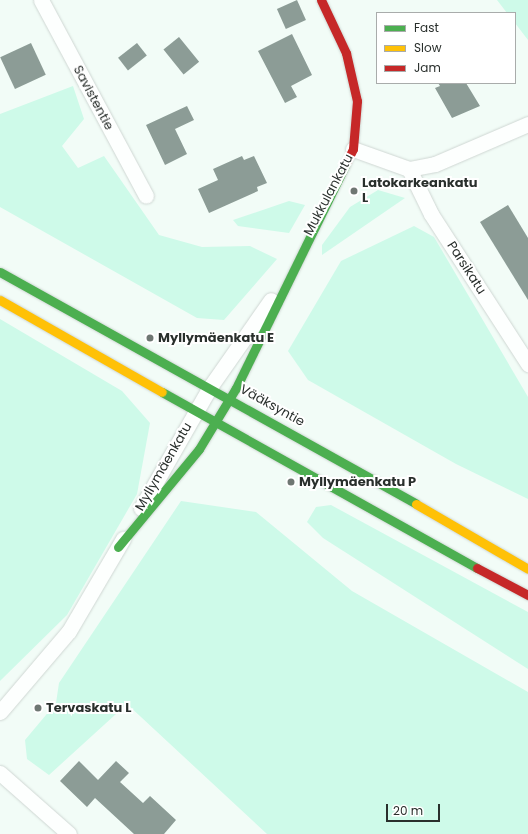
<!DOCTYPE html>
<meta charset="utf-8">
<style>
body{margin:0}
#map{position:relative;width:528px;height:834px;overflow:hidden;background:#f2fcf7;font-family:Poppins,sans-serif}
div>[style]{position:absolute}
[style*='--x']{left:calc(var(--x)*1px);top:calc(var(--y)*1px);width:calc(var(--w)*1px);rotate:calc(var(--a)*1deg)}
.green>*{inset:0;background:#cefae9}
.building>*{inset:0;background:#8c9c96;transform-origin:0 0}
.roads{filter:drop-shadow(0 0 1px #cfd7d3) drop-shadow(0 0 1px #cfd7d3)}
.street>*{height:15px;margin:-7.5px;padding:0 7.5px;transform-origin:7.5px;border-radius:7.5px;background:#fdfffe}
.fast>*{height:9px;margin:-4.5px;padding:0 4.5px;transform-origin:4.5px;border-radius:4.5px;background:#4caf50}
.slow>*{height:9px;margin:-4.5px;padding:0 4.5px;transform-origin:4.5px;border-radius:4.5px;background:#ffc107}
.jam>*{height:9px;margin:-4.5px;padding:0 4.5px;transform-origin:4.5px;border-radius:4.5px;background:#c62828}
.dots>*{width:11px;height:11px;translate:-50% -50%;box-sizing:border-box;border:2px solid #fff;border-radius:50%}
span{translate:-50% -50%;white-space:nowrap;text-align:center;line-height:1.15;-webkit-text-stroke:4px #fff;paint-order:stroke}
.street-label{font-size:13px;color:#292f2c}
.poi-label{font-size:13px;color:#292f2c;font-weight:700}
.left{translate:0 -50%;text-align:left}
.legend{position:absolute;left:376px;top:12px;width:140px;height:72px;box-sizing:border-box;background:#fff;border:1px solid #a9acab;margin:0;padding:5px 7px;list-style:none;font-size:12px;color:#292f2c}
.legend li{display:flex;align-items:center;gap:8px;height:20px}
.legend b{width:20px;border:1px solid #a9acab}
.scale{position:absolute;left:386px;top:804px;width:54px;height:18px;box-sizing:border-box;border:2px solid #292f2c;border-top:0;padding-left:5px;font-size:12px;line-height:14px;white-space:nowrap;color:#292f2c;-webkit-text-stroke:3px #fff;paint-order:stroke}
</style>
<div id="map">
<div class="green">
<div style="clip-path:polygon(497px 0,528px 0,528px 40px,515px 23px,515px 13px,507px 13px)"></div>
<div style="clip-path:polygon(73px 86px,84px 119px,62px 146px,78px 168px,104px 156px,159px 235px,202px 247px,250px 246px,277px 259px,224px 320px,197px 318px,0 207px,0 114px)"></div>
<div style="clip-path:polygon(378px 190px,405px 198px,322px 255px,322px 245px,350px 207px)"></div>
<div style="clip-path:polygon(289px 201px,305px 205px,289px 233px,238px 226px,233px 220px)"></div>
<div style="clip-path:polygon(414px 226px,434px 237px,528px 397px,528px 499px,456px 464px,308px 380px,288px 351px,341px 261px)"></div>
<div style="clip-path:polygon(0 319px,122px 391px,150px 423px,137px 494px,67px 615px,0 681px)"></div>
<div style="clip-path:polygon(181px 501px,256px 512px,352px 591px,528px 692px,528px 834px,267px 834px,127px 704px,49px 775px,27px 759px,25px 740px,56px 703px,59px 683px)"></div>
<div style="clip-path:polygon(331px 505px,528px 612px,528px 669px,323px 538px,307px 522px,316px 507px)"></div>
</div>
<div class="building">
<div style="left:297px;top:0;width:22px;height:22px;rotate:66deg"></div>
<div style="clip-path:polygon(292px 34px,312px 75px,291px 86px,297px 97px,285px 103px,258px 51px)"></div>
<div style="left:179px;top:37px;width:32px;height:20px;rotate:51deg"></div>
<div style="left:31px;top:43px;width:35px;height:34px;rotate:65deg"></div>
<div style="left:137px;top:43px;width:16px;height:24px;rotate:52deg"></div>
<div style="clip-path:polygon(438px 83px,466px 83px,480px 106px,452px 118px,435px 88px,440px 86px)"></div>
<div style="clip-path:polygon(187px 106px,194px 120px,175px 129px,187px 154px,165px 165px,146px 125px)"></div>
<div style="clip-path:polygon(242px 156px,244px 160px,254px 156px,267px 183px,257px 187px,258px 191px,209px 213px,198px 189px,218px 180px,213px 169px)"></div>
<div style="clip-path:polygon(508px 205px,528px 238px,528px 300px,480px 222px)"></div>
<div style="clip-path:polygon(79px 761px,98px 780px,116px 761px,129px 773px,120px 782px,143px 803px,150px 796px,176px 820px,164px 834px,134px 834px,95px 798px,87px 807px,60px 781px)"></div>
</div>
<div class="roads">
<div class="street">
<div style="--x:41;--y:0;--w:222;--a:61.8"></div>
<div style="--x:353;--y:149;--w:59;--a:19.7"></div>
<div style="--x:409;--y:169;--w:26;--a:-11"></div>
<div style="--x:435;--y:164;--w:101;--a:-23.3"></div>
<div style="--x:409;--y:169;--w:50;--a:63.9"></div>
<div style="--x:431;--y:214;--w:179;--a:57.1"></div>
<div style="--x:141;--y:508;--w:139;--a:-60.3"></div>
<div style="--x:210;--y:387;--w:106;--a:-55"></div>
<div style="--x:0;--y:712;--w:106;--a:-49.6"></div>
<div style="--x:69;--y:631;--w:107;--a:-59.6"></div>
<div style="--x:0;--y:773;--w:92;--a:41.5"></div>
</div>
<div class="fast">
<div style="--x:0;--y:272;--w:476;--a:29.1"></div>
<div style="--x:162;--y:392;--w:361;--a:29.2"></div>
<div style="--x:118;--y:547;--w:127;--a:-50.4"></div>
<div style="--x:199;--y:449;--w:71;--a:-58.8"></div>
<div style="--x:236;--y:388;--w:250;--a:-63.9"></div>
</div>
<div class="slow">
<div style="--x:0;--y:300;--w:186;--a:29.6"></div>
<div style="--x:416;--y:504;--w:129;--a:30.1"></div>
</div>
<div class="jam">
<div style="--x:321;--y:0;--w:59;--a:64.7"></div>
<div style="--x:346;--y:53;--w:49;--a:77.1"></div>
<div style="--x:357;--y:101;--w:48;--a:94.8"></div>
<div style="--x:353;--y:149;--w:16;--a:117"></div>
<div style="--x:477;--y:568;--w:58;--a:27.9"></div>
</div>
</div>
<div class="dots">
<div style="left:354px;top:191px;background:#6f7773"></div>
<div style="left:150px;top:338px;background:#6f7773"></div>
<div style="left:291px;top:482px;background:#6f7773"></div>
<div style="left:38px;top:708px;background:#6f7773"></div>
</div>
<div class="street-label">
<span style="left:93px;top:98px;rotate:62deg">Savistentie</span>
<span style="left:329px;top:195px;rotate:-62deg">Mukkulankatu</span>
<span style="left:466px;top:268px;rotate:57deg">Parsikatu</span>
<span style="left:272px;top:406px;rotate:29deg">Vääksyntie</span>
<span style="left:164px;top:467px;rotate:-60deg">Myllymäenkatu</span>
</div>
<div class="poi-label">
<span class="left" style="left:362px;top:191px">Latokarkeankatu<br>L</span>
<span class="left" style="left:158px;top:338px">Myllymäenkatu E</span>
<span class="left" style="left:299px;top:482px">Myllymäenkatu P</span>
<span class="left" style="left:46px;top:708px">Tervaskatu L</span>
</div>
<ul class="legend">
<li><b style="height:5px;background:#4caf50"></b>Fast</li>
<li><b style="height:5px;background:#ffc107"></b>Slow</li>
<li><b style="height:5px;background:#c62828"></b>Jam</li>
</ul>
<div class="scale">20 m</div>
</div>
